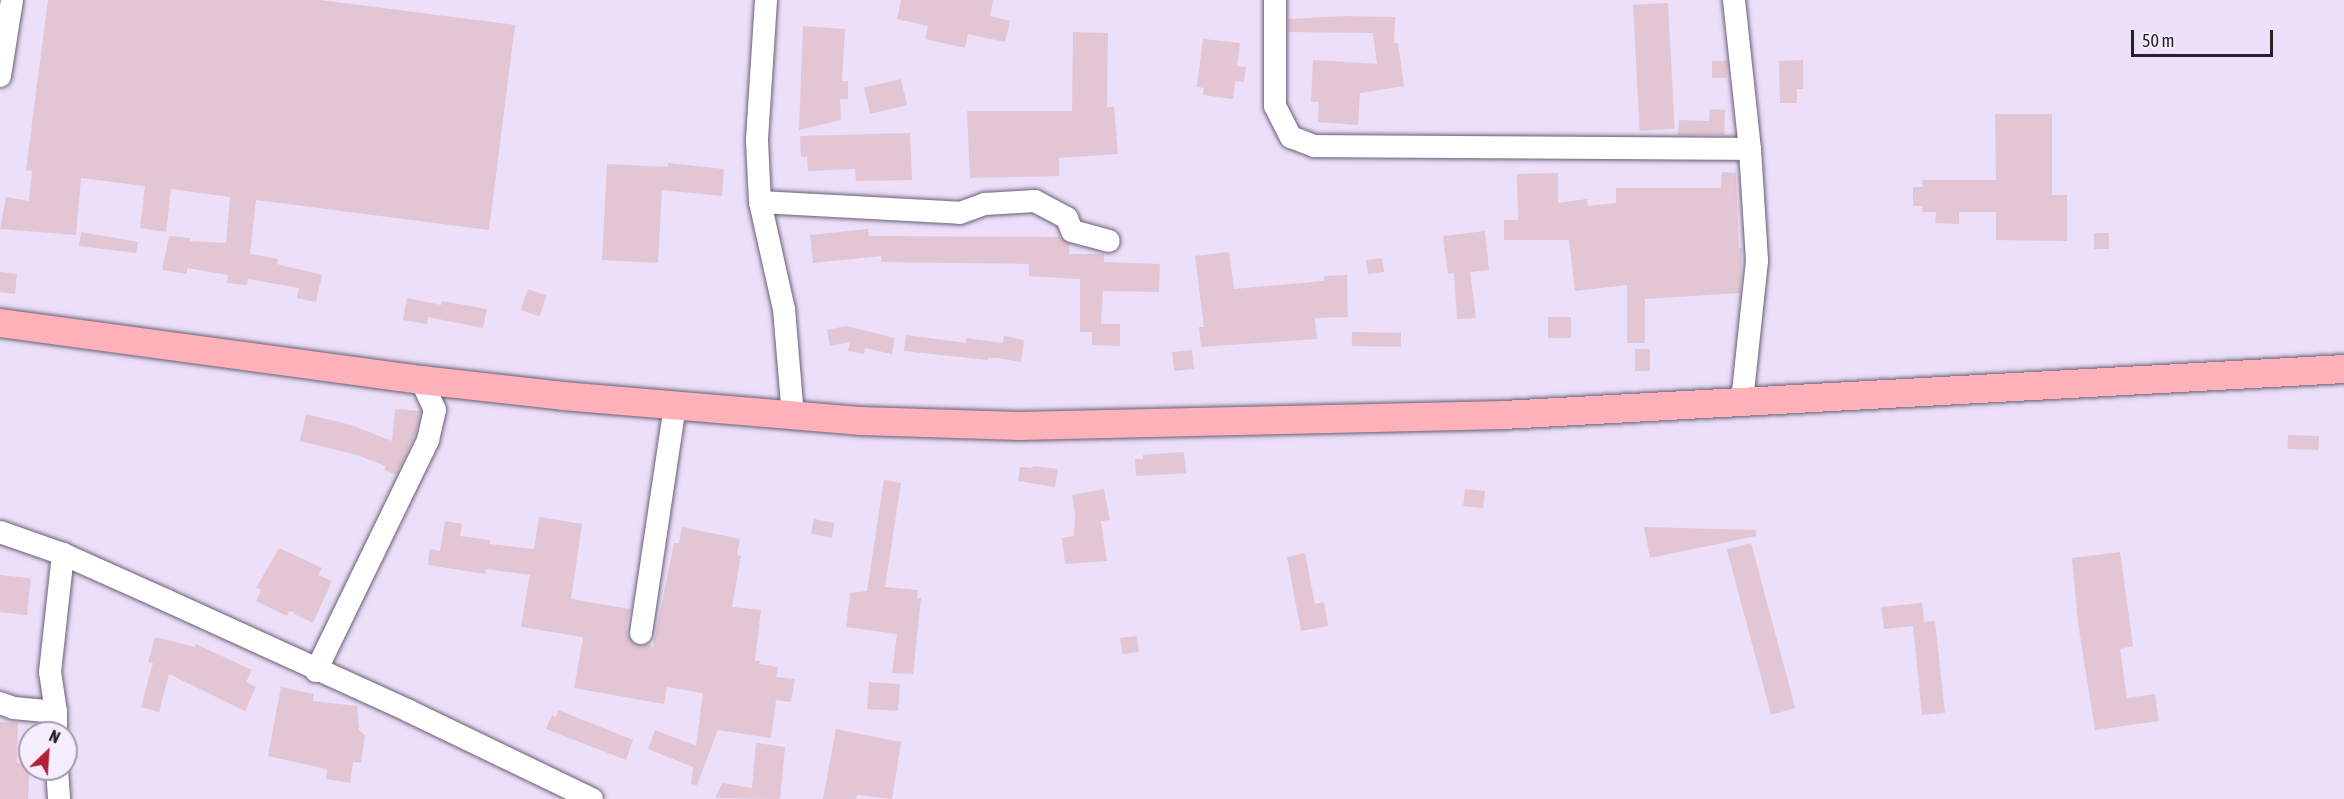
<!DOCTYPE html>
<style>
body{margin:0}
#map{position:relative;width:2344px;height:799px;overflow:hidden;background:#ebdff9;font-family:"Asap Condensed",sans-serif}
div>[style]{position:absolute}
[style*='--x']{left:calc(var(--x)*1px);top:calc(var(--y)*1px);width:calc(var(--w)*1px);rotate:calc(var(--a)*1deg)}
.building>*{inset:0;background:#e3c6d3;transform-origin:0 0}
.roads{filter:drop-shadow(0 0 2px #6a5f75) drop-shadow(0 0 2px #6a5f75)}
.minor>*{height:22px;margin:-11px;padding:0 11px;transform-origin:11px;border-radius:11px;background:#fff}
.major>*{height:28px;margin:-14px;padding:0 14px;transform-origin:14px;border-radius:14px;background:#fdb1b9}
span{translate:-50% -50%;white-space:nowrap;text-align:center;line-height:1.15;-webkit-text-stroke:6px #f6eefe;paint-order:stroke}
.north{position:absolute;left:18px;top:721px;width:60px;height:60px;box-sizing:border-box;background:#f6eefe;border:2px solid #a29ca9;border-radius:50%;rotate:25deg;font-size:16px;font-weight:700;line-height:24px;text-align:center;color:#252029}
.north::after{content:'';display:block;margin:auto;width:21px;height:27px;background:#b22033;clip-path:polygon(50% 0,100% 100%,50% 72%,0 100%)}
.scale{position:absolute;left:2131px;top:30px;width:142px;height:27px;box-sizing:border-box;border:3px solid #252029;border-top:0;padding-left:8px;font-size:18px;line-height:21px;white-space:nowrap;color:#252029;-webkit-text-stroke:4px #f6eefe;paint-order:stroke}
</style>
<div id="map">
<div class="building">
<div style="clip-path:polygon(48px 0,320px 0,515px 25px,489px 230px,256px 200px,250px 254px,278px 259px,277px 264px,322px 275px,316px 302px,297px 298px,299px 288px,248px 279px,247px 285px,227px 283px,228px 275px,187px 268px,187px 274px,162px 270px,169px 236px,190px 238px,190px 241px,226px 243px,230px 197px,171px 189px,166px 232px,140px 228px,145px 186px,81px 178px,76px 235px,0 229px,6px 197px,29px 201px,32px 171px,26px 170px)"></div>
<div style="clip-path:polygon(901px 0,993px 0,990px 16px,1010px 21px,1005px 42px,968px 34px,965px 48px,925px 39px,928px 26px,897px 19px)"></div>
<div style="left:1668px;top:3px;width:126px;height:35px;rotate:87deg"></div>
<div style="clip-path:polygon(1345px 16px,1395px 17px,1394px 43px,1398px 43px,1404px 86px,1360px 93px,1358px 125px,1318px 122px,1319px 102px,1311px 102px,1313px 60px,1377px 64px,1373px 33px,1288px 32px,1288px 19px)"></div>
<div style="clip-path:polygon(803px 26px,845px 29px,842px 81px,848px 81px,848px 99px,840px 99px,841px 120px,799px 130px)"></div>
<div style="clip-path:polygon(1073px 32px,1108px 33px,1107px 107px,1114px 107px,1118px 154px,1059px 158px,1059px 176px,970px 178px,967px 111px,1072px 111px)"></div>
<div style="clip-path:polygon(1203px 39px,1240px 43px,1237px 66px,1246px 67px,1244px 82px,1235px 81px,1233px 99px,1203px 95px,1204px 88px,1197px 87px)"></div>
<div style="clip-path:polygon(1803px 60px,1803px 89px,1797px 89px,1797px 103px,1780px 103px,1779px 61px)"></div>
<div style="left:1712px;top:61px;width:15px;height:17px"></div>
<div style="left:901px;top:79px;width:27px;height:38px;rotate:77deg"></div>
<div style="clip-path:polygon(1710px 109px,1725px 110px,1724px 135px,1678px 135px,1679px 120px,1709px 121px)"></div>
<div style="clip-path:polygon(1995px 114px,2052px 114px,2052px 195px,2067px 195px,2067px 241px,1996px 240px,1996px 212px,1959px 212px,1959px 224px,1935px 223px,1936px 212px,1922px 212px,1923px 206px,1913px 206px,1913px 187px,1923px 187px,1922px 180px,1996px 180px)"></div>
<div style="clip-path:polygon(910px 133px,912px 180px,856px 181px,855px 169px,808px 171px,807px 157px,801px 157px,800px 136px)"></div>
<div style="clip-path:polygon(668px 163px,724px 169px,722px 196px,662px 190px,658px 263px,602px 260px,607px 164px,668px 167px)"></div>
<div style="clip-path:polygon(1722px 172px,1736px 173px,1739px 248px,1742px 248px,1740px 293px,1645px 299px,1645px 343px,1627px 343px,1627px 285px,1575px 291px,1569px 240px,1504px 240px,1504px 220px,1518px 220px,1517px 174px,1558px 173px,1558px 203px,1587px 199px,1588px 206px,1616px 203px,1616px 188px,1721px 188px)"></div>
<div style="clip-path:polygon(868px 229px,869px 236px,1060px 237px,1070px 244px,1069px 254px,1104px 254px,1104px 262px,1160px 264px,1159px 292px,1103px 291px,1101px 324px,1120px 324px,1120px 346px,1092px 345px,1092px 332px,1080px 332px,1080px 279px,1029px 276px,1029px 264px,881px 262px,881px 256px,813px 263px,810px 235px)"></div>
<div style="clip-path:polygon(1485px 231px,1489px 270px,1470px 272px,1476px 318px,1457px 319px,1454px 273px,1448px 274px,1443px 236px)"></div>
<div style="clip-path:polygon(81px 232px,138px 242px,136px 253px,79px 246px)"></div>
<div style="left:2094px;top:233px;width:15px;height:16px"></div>
<div style="clip-path:polygon(1229px 252px,1234px 289px,1324px 281px,1324px 276px,1347px 275px,1348px 317px,1315px 318px,1317px 339px,1201px 347px,1199px 327px,1204px 327px,1195px 256px)"></div>
<div style="left:1382px;top:258px;width:14px;height:16px;rotate:82deg"></div>
<div style="clip-path:polygon(0 272px,17px 274px,15px 294px,0 292px)"></div>
<div style="left:528px;top:289px;width:20px;height:22px;rotate:20deg"></div>
<div style="clip-path:polygon(407px 298px,441px 305px,442px 301px,487px 309px,483px 328px,428px 317px,427px 324px,403px 320px)"></div>
<div style="left:1548px;top:317px;width:23px;height:21px"></div>
<div style="clip-path:polygon(846px 326px,895px 338px,892px 354px,865px 348px,864px 354px,848px 351px,850px 342px,830px 346px,827px 330px)"></div>
<div style="left:1352px;top:332px;width:49px;height:14px;rotate:1deg"></div>
<div style="clip-path:polygon(906px 335px,966px 343px,966px 338px,1003px 343px,1004px 336px,1024px 340px,1021px 362px,998px 358px,988px 358px,988px 360px,904px 351px)"></div>
<div style="left:1635px;top:349px;width:15px;height:22px"></div>
<div style="left:1192px;top:350px;width:19px;height:20px;rotate:84deg"></div>
<div style="clip-path:polygon(395px 409px,421px 411px,415px 435px,396px 475px,384px 470px,386px 466px,357px 455px,300px 441px,306px 414px,351px 425px,392px 441px)"></div>
<div style="left:2288px;top:435px;width:31px;height:14px;rotate:2deg"></div>
<div style="clip-path:polygon(1184px 452px,1186px 473px,1136px 476px,1135px 459px,1143px 459px,1143px 455px)"></div>
<div style="clip-path:polygon(1033px 466px,1058px 469px,1055px 487px,1018px 481px,1020px 467px,1032px 468px)"></div>
<div style="clip-path:polygon(884px 480px,901px 483px,885px 587px,918px 590px,917px 598px,921px 598px,913px 674px,892px 673px,897px 634px,846px 627px,850px 593px,867px 591px)"></div>
<div style="clip-path:polygon(1104px 489px,1110px 520px,1101px 521px,1107px 561px,1065px 564px,1062px 538px,1074px 536px,1075px 513px,1072px 495px)"></div>
<div style="left:1465px;top:489px;width:20px;height:17px;rotate:6deg"></div>
<div style="clip-path:polygon(539px 517px,582px 524px,571px 599px,630px 609px,626px 628px,628px 637px,640px 646px,648px 644px,653px 647px,674px 543px,679px 543px,682px 527px,740px 539px,737px 555px,741px 556px,732px 607px,761px 610px,755px 661px,760px 661px,759px 664px,778px 667px,776px 677px,795px 679px,791px 702px,776px 700px,771px 738px,718px 730px,697px 785px,691px 784px,693px 767px,648px 749px,655px 730px,696px 746px,703px 693px,667px 687px,664px 704px,574px 688px,583px 637px,521px 627px,530px 575px,486px 569px,485px 574px,428px 565px,430px 549px,440px 551px,445px 521px,462px 524px,460px 536px,490px 540px,490px 544px,534px 549px)"></div>
<div style="left:814px;top:519px;width:21px;height:15px;rotate:11deg"></div>
<div style="clip-path:polygon(1644px 527px,1756px 530px,1756px 536px,1650px 558px)"></div>
<div style="left:1751px;top:543px;width:171px;height:25px;rotate:75deg"></div>
<div style="clip-path:polygon(279px 548px,322px 568px,318px 575px,332px 581px,313px 623px,294px 614px,295px 612px,289px 611px,287px 616px,256px 601px,261px 590px,256px 588px)"></div>
<div style="clip-path:polygon(2120px 552px,2133px 646px,2120px 649px,2127px 698px,2155px 694px,2159px 721px,2095px 730px,2078px 623px,2072px 558px)"></div>
<div style="clip-path:polygon(1305px 553px,1315px 604px,1324px 602px,1328px 626px,1301px 631px,1287px 557px)"></div>
<div style="left:0;top:575px;width:31px;height:37px;rotate:6deg"></div>
<div style="clip-path:polygon(1922px 603px,1924px 622px,1935px 621px,1945px 713px,1922px 715px,1913px 626px,1884px 629px,1881px 607px)"></div>
<div style="left:1137px;top:636px;width:16px;height:17px;rotate:83deg"></div>
<div style="clip-path:polygon(155px 637px,195px 647px,196px 644px,252px 670px,246px 682px,256px 687px,245px 711px,169px 674px,159px 712px,141px 707px,153px 663px,148px 662px)"></div>
<div style="left:869px;top:682px;width:31px;height:27px;rotate:4deg"></div>
<div style="clip-path:polygon(281px 687px,314px 694px,313px 701px,357px 706px,359px 730px,365px 735px,361px 763px,353px 762px,350px 783px,326px 779px,327px 769px,268px 756px)"></div>
<div style="clip-path:polygon(558px 710px,633px 740px,626px 760px,546px 729px,552px 715px,556px 717px)"></div>
<div style="clip-path:polygon(0 722px,18px 723px,17px 763px,30px 763px,28px 799px,0 799px)"></div>
<div style="clip-path:polygon(836px 729px,901px 742px,892px 799px,857px 795px,856px 799px,823px 799px)"></div>
<div style="clip-path:polygon(756px 743px,785px 747px,780px 799px,715px 798px,722px 783px,752px 788px)"></div>
</div>
<div class="roads">
<div class="minor">
<div style="--x:766;--y:0;--w:141;--a:93.7"></div>
<div style="--x:757;--y:141;--w:61;--a:87.2"></div>
<div style="--x:760;--y:202;--w:110;--a:77.4"></div>
<div style="--x:784;--y:309;--w:107;--a:85.2"></div>
<div style="--x:1275;--y:0;--w:106;--a:90"></div>
<div style="--x:1275;--y:106;--w:35;--a:63"></div>
<div style="--x:1291;--y:137;--w:25;--a:21"></div>
<div style="--x:1314;--y:146;--w:436;--a:0.4"></div>
<div style="--x:1734;--y:0;--w:150;--a:83.9"></div>
<div style="--x:1750;--y:149;--w:112;--a:86.4"></div>
<div style="--x:1757;--y:261;--w:142;--a:96.1"></div>
<div style="--x:0;--y:76;--w:77;--a:-81"></div>
<div style="--x:760;--y:202;--w:200;--a:3.1"></div>
<div style="--x:960;--y:213;--w:27;--a:-20"></div>
<div style="--x:985;--y:204;--w:50;--a:-3.4"></div>
<div style="--x:1035;--y:201;--w:36;--a:28"></div>
<div style="--x:1067;--y:218;--w:14;--a:69"></div>
<div style="--x:1072;--y:231;--w:38;--a:15"></div>
<div style="--x:0;--y:532;--w:67;--a:19.2"></div>
<div style="--x:63;--y:554;--w:115;--a:24.1"></div>
<div style="--x:168;--y:601;--w:265;--a:24.5"></div>
<div style="--x:409;--y:711;--w:203;--a:25.7"></div>
<div style="--x:641;--y:633;--w:230;--a:-81.5"></div>
<div style="--x:316;--y:671;--w:257;--a:-64.1"></div>
<div style="--x:428;--y:440;--w:31;--a:-77"></div>
<div style="--x:435;--y:410;--w:33;--a:-115"></div>
<div style="--x:0;--y:703;--w:15;--a:20"></div>
<div style="--x:14;--y:708;--w:42;--a:5.4"></div>
<div style="--x:56;--y:733;--w:21;--a:-90"></div>
<div style="--x:56;--y:712;--w:40;--a:-98.5"></div>
<div style="--x:50;--y:672;--w:119;--a:-83.7"></div>
<div style="--x:57;--y:769;--w:30;--a:86"></div>
</div>
<div class="major">
<div style="--x:0;--y:323;--w:425;--a:7.7"></div>
<div style="--x:421;--y:380;--w:143;--a:6.4"></div>
<div style="--x:563;--y:396;--w:297;--a:4.8"></div>
<div style="--x:859;--y:421;--w:162;--a:1.8"></div>
<div style="--x:1021;--y:426;--w:482;--a:-1.3"></div>
<div style="--x:1503;--y:415;--w:842;--a:-3.13"></div>
</div>
</div>
<div class="north">N</div>
<div class="scale">50 m</div>
</div>
